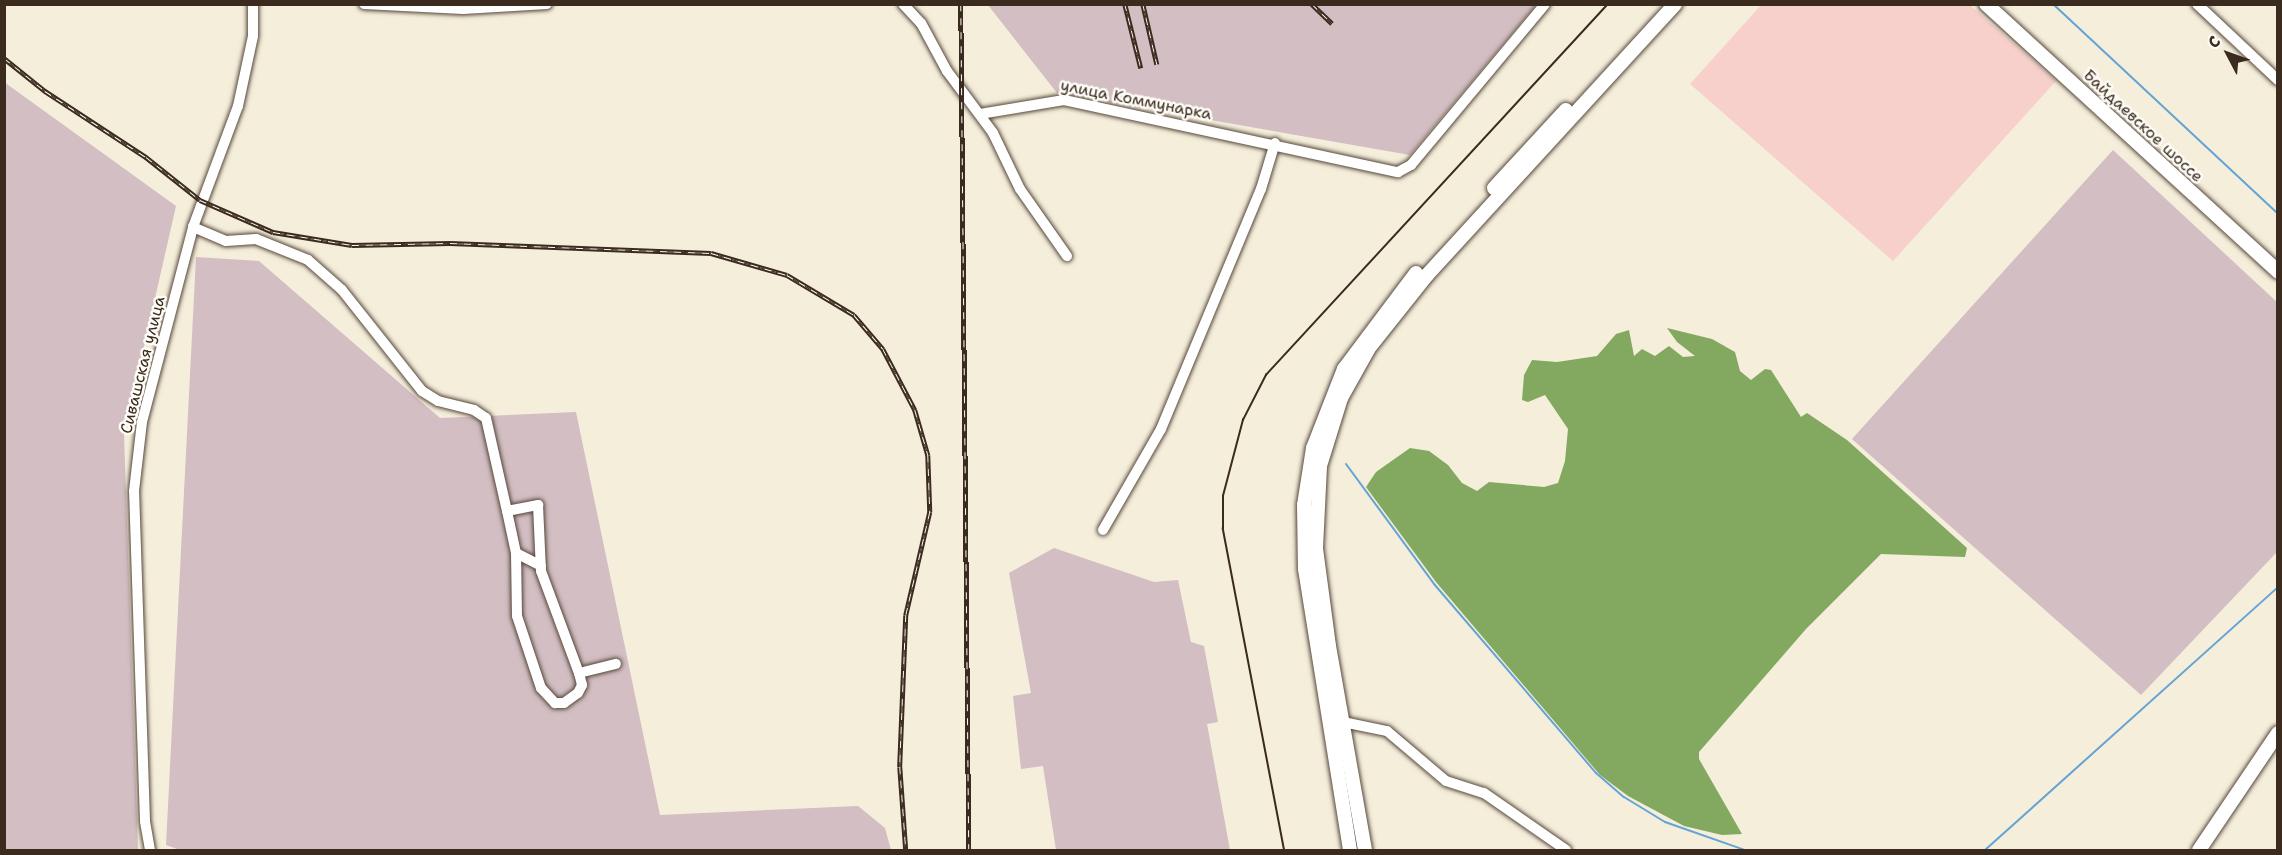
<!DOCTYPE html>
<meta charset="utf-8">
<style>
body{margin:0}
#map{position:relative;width:2282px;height:855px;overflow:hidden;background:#f4eedb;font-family:"Shantell Sans",sans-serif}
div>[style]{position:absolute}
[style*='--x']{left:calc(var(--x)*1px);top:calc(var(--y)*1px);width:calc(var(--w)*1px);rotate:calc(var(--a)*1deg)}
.built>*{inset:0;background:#f7d0cc}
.industrial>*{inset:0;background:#d2bec3}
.forest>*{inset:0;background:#82a95f}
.stream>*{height:2px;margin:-1px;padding:0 1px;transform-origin:1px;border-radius:1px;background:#64a3d6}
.roads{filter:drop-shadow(0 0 2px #57473a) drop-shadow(0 0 2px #57473a)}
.minor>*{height:10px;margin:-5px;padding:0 5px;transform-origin:5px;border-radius:5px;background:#fff}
.major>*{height:14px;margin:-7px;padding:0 7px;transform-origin:7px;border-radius:7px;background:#fff}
.tram>*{height:1.5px;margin:-0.75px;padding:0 0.75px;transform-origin:0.75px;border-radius:0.75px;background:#3b2a1e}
.rail>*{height:4.5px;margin-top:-2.25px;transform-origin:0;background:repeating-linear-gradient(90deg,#fdfcf7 0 7px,#3b2a1e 0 14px);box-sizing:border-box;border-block:2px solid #3b2a1e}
span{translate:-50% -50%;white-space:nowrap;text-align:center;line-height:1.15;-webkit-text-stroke:5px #fdfcf7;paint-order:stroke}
.street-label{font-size:16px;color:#3b2a1e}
.frame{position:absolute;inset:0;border:6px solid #3b2a1e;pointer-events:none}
.north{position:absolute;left:2198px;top:24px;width:60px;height:60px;-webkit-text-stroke:4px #fdfcf7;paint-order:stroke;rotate:311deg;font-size:16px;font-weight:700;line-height:24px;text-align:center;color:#3b2a1e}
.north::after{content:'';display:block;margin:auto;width:21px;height:27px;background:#3b2a1e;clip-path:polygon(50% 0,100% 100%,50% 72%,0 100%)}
</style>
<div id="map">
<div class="built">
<div style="clip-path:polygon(1762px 4px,1970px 5px,2056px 81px,1893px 261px,1690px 84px)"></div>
</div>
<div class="industrial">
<div style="clip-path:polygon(988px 5px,1535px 4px,1536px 5px,1410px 155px,1057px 93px)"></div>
<div style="clip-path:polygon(4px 82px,176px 206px,124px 434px,138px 850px,5px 850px)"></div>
<div style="clip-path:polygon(2113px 150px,2278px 303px,2277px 552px,2141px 695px,1852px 439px)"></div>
<div style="clip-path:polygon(196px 257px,259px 261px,440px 418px,576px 412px,660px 815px,858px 806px,885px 828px,891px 850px,180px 850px,166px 845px)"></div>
<div style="clip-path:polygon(1054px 548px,1154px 582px,1178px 580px,1191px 642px,1204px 646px,1218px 722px,1207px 724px,1230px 850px,1056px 850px,1043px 766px,1021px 769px,1013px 696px,1031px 693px,1009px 573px)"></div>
</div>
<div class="forest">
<div style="clip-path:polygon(1667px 328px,1712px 339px,1735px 352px,1740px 371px,1751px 380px,1765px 369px,1771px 370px,1801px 417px,1807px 413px,1847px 440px,1967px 548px,1965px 557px,1881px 554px,1806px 629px,1699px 752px,1699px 759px,1742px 834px,1722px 835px,1684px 826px,1628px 796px,1600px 775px,1436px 582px,1366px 487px,1376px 472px,1410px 448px,1429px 451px,1448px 465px,1462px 483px,1477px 491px,1489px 482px,1544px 487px,1558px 483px,1565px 461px,1568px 429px,1545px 395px,1528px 402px,1522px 400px,1524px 375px,1532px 360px,1557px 362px,1597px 356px,1616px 334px,1629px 330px,1634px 356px,1642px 349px,1655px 356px,1669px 346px,1683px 357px,1695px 356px,1677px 342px)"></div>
</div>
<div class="stream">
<div style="--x:2053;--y:4;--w:308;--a:43"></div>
<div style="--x:1346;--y:464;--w:149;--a:53.7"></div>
<div style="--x:1434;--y:584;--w:249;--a:49.4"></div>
<div style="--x:1596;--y:773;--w:37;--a:41"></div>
<div style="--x:1624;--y:797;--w:48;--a:31.4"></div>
<div style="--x:1665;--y:822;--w:85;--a:19.3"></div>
<div style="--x:1985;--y:850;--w:394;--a:-41.9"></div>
</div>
<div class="roads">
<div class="minor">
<div style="--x:364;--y:4;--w:99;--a:2.9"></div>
<div style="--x:463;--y:9;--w:84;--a:-3.4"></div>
<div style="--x:903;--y:4;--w:26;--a:47"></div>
<div style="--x:921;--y:23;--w:55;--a:61.6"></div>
<div style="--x:947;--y:71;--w:77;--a:53.4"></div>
<div style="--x:993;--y:133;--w:62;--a:64.3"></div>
<div style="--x:1020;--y:189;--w:82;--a:55"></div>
<div style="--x:2197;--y:4;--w:111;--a:43.2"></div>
<div style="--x:980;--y:114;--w:85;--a:-9.5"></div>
<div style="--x:1064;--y:100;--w:342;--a:12.2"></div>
<div style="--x:1398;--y:172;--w:15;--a:-28"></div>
<div style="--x:1411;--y:165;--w:209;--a:-50.2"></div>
<div style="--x:193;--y:227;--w:36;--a:23"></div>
<div style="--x:226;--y:241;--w:30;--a:-4"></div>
<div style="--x:256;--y:239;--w:56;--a:22"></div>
<div style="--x:308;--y:260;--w:45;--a:41.4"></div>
<div style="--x:342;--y:290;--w:129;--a:51.6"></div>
<div style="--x:422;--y:391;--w:19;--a:32"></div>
<div style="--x:438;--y:401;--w:37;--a:14"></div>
<div style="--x:474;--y:410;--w:14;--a:34"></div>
<div style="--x:486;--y:418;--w:95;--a:77.3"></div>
<div style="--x:507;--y:511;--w:32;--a:-11"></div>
<div style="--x:538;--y:505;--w:66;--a:87.4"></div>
<div style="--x:541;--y:571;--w:109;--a:69.6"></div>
<div style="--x:579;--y:673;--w:38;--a:-14"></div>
<div style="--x:507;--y:511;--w:43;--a:77.9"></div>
<div style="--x:516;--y:553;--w:63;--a:89.1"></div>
<div style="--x:517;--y:616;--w:76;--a:71.6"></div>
<div style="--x:541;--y:688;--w:21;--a:47"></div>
<div style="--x:555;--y:703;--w:9;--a:0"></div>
<div style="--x:564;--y:703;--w:17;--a:-36"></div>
<div style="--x:578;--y:693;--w:9;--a:-63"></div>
<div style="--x:582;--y:685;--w:12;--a:-104"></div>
<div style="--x:1103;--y:530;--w:116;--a:-60.1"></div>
<div style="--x:1161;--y:429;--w:260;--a:-67.4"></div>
<div style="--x:1261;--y:189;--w:48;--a:-73.1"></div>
<div style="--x:516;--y:553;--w:28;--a:27"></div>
<div style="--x:1343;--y:722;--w:45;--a:11.6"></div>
<div style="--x:1387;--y:731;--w:77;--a:40.3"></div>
<div style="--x:1446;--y:781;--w:40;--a:18"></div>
<div style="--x:1484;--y:793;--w:100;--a:34.8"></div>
<div style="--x:150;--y:850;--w:29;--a:-100"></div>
<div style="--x:145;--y:821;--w:330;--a:-91.9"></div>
<div style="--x:134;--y:491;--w:69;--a:-83.4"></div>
<div style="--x:142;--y:422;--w:202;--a:-75.3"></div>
<div style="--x:193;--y:227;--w:129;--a:-69.6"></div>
<div style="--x:238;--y:106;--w:72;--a:-77.9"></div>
<div style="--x:253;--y:36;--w:32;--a:-90"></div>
</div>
<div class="major">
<div style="--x:1986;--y:4;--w:396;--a:42.5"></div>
<div style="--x:1494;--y:188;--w:106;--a:-47.3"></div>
<div style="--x:1350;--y:850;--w:285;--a:-99.1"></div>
<div style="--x:1305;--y:569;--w:64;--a:-90.9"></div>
<div style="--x:1304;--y:505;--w:58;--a:-81"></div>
<div style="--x:1313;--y:448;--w:85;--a:-68.6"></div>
<div style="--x:1344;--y:369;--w:120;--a:-53.1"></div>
<div style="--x:1365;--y:850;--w:207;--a:-100"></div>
<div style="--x:1329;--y:646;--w:99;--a:-97.6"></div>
<div style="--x:1316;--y:548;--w:82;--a:-87.2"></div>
<div style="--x:1320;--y:466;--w:71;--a:-72.8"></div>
<div style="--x:1341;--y:398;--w:57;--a:-60.8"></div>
<div style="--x:1369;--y:348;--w:93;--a:-51.5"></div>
<div style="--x:1427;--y:275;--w:367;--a:-47.5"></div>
<div style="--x:2199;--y:850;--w:141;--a:-56"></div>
</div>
</div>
<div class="tram">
<div style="--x:1284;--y:850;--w:327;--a:-100.8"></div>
<div style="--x:1223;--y:529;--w:33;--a:-90"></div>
<div style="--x:1223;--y:496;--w:79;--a:-75.3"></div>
<div style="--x:1243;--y:420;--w:51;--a:-62.9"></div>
<div style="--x:1266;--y:375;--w:505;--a:-47.33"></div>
</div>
<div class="rail">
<div style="--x:961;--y:4;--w:846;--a:89.46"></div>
<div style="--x:1125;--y:4;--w:66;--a:76"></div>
<div style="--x:1143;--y:4;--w:62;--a:76.9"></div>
<div style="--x:1312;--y:4;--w:28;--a:44"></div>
<div style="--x:4;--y:58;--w:53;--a:38.8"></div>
<div style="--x:45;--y:91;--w:121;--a:33.2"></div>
<div style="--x:146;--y:157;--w:69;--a:38.5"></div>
<div style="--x:200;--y:200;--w:80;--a:23.7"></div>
<div style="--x:273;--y:232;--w:80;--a:9.3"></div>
<div style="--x:352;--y:245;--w:98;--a:-1.2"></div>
<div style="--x:450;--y:243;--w:261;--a:2.2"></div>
<div style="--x:711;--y:253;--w:79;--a:16.1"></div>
<div style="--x:787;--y:275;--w:78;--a:30.8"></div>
<div style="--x:854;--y:315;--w:45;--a:49.5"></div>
<div style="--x:883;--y:349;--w:69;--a:62.3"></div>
<div style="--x:915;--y:410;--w:47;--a:73.9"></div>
<div style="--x:928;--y:455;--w:57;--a:88"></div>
<div style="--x:930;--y:512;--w:106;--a:103.1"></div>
<div style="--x:906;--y:615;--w:152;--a:92.3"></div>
<div style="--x:900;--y:767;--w:83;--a:85.9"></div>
</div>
<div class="street-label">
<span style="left:1136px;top:100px;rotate:11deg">улица Коммунарка</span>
<span style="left:2143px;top:126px;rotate:43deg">Байдаевское шоссе</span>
<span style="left:143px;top:365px;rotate:-76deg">Сивашская улица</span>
</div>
<div class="frame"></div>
<div class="north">С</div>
</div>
